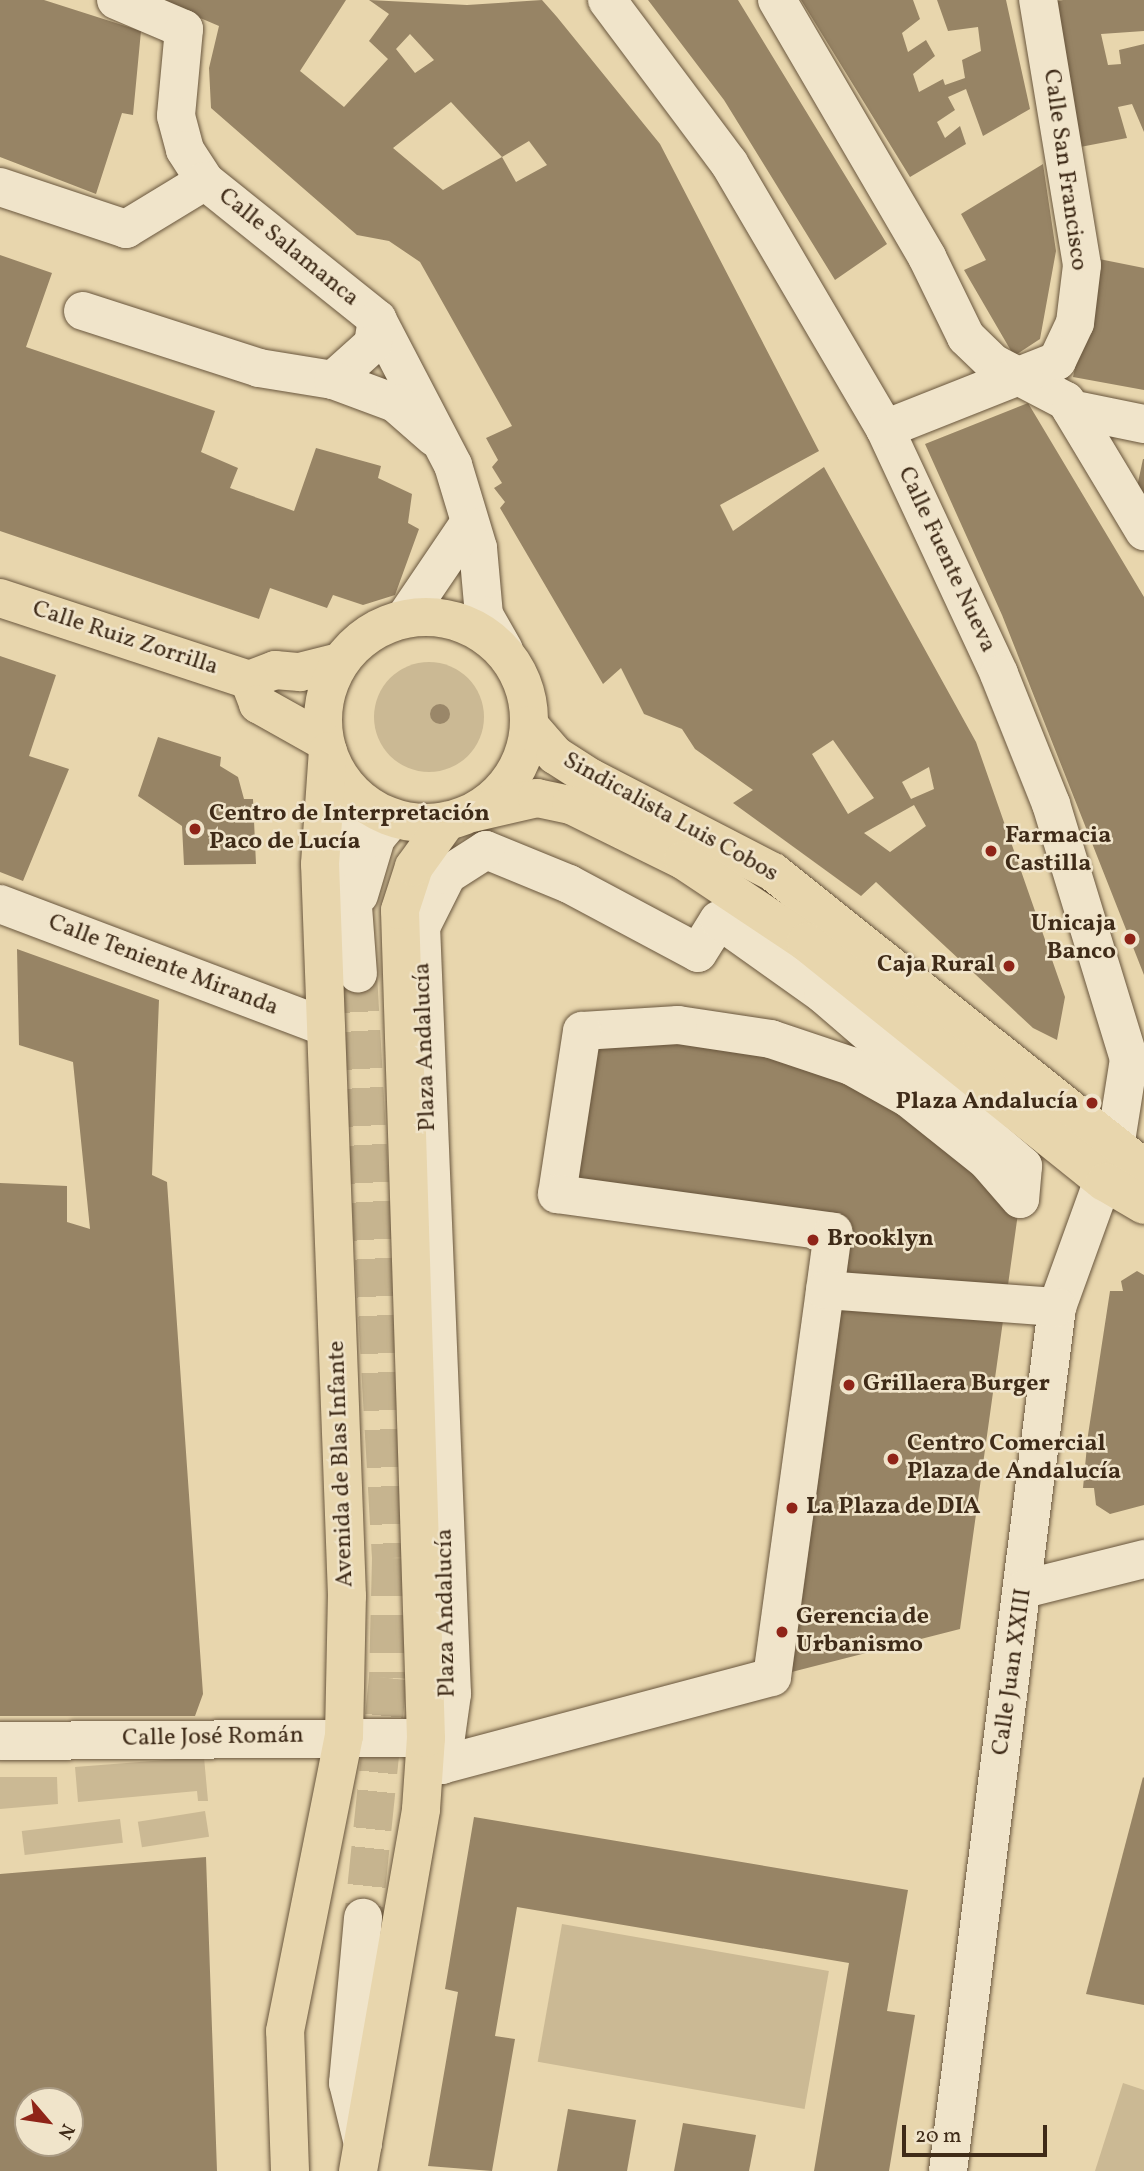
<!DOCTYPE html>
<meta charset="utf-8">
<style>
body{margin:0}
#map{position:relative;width:1144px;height:2171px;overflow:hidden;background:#e8d6ad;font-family:Vollkorn,serif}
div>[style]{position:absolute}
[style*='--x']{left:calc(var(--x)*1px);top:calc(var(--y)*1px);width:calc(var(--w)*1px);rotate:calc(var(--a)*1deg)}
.green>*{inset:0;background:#cbb994;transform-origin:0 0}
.round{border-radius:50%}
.building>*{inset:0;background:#978465}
.minor-tunnel>*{height:38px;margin-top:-19px;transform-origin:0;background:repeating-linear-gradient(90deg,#c6b48f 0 38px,transparent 0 57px)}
.roads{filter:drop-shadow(0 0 2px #69563d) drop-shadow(0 0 2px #69563d)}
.minor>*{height:38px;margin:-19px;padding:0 19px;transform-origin:19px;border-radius:19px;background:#f0e4ca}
.major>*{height:38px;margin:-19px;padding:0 19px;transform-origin:19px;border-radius:19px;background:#e8d6ad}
.major>.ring{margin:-19px;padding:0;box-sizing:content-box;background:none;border:38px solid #e8d6ad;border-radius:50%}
.trees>*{width:20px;height:20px;margin:-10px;border-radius:50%;background:#9a8769}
.dots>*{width:19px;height:19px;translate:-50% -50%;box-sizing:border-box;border:4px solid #f0e4ca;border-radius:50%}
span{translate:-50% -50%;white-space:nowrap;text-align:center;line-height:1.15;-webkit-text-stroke:5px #f0e4ca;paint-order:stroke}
.street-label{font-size:24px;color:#3f2b18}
.poi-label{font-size:24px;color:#3f2b18;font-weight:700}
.left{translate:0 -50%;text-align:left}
.right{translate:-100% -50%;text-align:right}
.north{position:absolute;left:14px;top:2087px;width:70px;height:70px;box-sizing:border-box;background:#f0e4ca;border:2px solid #a99a83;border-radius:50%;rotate:119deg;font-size:19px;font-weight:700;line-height:28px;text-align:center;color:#3f2b18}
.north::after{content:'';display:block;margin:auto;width:24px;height:32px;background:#8f2418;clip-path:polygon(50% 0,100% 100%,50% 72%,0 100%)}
.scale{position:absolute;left:902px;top:2125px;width:145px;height:32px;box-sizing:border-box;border:4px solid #3f2b18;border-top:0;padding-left:9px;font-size:21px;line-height:24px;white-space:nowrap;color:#3f2b18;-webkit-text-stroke:5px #f0e4ca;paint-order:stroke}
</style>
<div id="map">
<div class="green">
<div class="round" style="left:374px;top:662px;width:110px;height:110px"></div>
<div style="clip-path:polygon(204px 1757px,208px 1801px,198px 1801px,197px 1791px,78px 1802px,75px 1767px)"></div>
<div style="clip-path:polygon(0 1777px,57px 1777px,58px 1804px,0 1809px)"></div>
<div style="left:205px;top:1811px;width:26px;height:68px;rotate:81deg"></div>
<div style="left:120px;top:1819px;width:24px;height:99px;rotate:83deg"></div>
<div style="left:562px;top:1924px;width:271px;height:140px;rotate:10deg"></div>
<div style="clip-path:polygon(1123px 2083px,1144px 2090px,1144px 2171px,1095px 2171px)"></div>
</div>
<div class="building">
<div style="clip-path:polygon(0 0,44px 0,141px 31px,133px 115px,122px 113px,96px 194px,0 157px)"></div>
<div style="clip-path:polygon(evenodd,158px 0,346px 0,300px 71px,344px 107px,388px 59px,369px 41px,389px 14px,369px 0,467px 5px,542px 0,557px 17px,660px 144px,819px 451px,720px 505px,733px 531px,824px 467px,976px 742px,1065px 997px,1057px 1040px,1033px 1028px,876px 882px,861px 896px,733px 803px,753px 790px,695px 749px,682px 729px,644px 714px,621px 668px,603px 684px,500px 508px,505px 502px,494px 488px,502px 483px,492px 467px,498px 460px,486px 438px,512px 426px,420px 262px,389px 241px,357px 235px,211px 108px,209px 68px,219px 26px,158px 0,410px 34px,434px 60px,415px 73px,396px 49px,410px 34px,158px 0,451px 102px,502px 157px,529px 141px,547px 165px,516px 182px,502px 157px,443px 190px,393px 148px,451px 102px,158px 0,833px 740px,874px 798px,848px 814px,812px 754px,833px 740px,158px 0,929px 767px,934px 789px,911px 799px,902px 782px,929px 767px,158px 0,914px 805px,926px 826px,890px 852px,864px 833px,914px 805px)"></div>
<div style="clip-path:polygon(648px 0,738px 0,887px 244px,835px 280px,724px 100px)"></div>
<div style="clip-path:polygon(801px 0,913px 0,920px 19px,902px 33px,908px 52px,926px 40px,935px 56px,913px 74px,919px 92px,943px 79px,945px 85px,965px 78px,962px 60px,981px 51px,978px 27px,948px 31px,937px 0,1006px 0,1030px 109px,983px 136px,966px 89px,948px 97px,955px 110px,937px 122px,945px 138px,960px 126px,966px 144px,910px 177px)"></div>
<div style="clip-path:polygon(1063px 0,1144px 0,1144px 31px,1101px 34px,1108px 65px,1121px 64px,1119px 50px,1144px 44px,1144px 132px,1132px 104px,1118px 107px,1127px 138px,1075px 148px,1048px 3px)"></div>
<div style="clip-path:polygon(1043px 164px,1056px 251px,1040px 339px,1014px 356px,964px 270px,986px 260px,961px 214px)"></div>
<div style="clip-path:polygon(0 255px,52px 273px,26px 347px,215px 411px,201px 452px,238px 468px,230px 488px,294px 511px,316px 448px,381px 466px,378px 478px,412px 494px,408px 523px,419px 529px,395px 595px,363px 605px,333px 595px,327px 608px,270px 588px,259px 619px,0 531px)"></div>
<div style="clip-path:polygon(1099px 259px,1144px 268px,1144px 390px,1073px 377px)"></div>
<div style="clip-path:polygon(1028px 403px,1144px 597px,1144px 975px,1002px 615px,925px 444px)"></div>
<div style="clip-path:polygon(1143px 459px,1144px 459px,1144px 497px,1137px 487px)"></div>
<div style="clip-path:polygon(0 656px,56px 675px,29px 756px,69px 769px,23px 881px,0 872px)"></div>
<div style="clip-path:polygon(158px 737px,221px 757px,220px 766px,238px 777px,244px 799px,253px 799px,256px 864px,184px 865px,182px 826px,138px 796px)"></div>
<div style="clip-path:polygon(17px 949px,159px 1000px,152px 1175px,167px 1182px,203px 1694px,195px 1716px,0 1716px,0 1183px,67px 1186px,67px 1222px,90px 1229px,73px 1062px,19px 1045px)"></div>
<div style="clip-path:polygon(582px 1031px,851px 1066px,1020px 1199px,960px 1629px,772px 1677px,833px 1232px,557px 1194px)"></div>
<div style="clip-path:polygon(1137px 1271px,1144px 1275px,1144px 1505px,1110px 1514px,1096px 1505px,1094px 1488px,1083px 1488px,1088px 1435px,1110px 1291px,1123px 1291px,1121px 1281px)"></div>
<div style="clip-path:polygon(1143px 1777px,1144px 1778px,1144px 2005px,1086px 1994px)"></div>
<div style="clip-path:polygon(474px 1817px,908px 1890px,887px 2011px,915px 2015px,889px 2171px,814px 2171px,849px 1963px,517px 1907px,495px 2036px,515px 2039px,492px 2171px,428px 2166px,458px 1992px,445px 1989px)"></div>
<div style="clip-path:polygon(evenodd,206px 1857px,217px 2171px,0 2171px,0 1874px,206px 1857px,28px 2101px,70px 2101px,70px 2143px,28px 2143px,28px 2101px)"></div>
<div style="clip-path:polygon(568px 2109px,636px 2120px,627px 2171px,557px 2171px)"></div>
<div style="clip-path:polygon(683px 2123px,756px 2135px,749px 2171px,674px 2171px)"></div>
</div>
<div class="minor-tunnel">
<div style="--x:358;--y:974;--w:585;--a:86.77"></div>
<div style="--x:391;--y:1558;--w:120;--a:91.4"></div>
<div style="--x:388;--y:1678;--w:241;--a:95.9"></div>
</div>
<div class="roads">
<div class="minor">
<div style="--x:116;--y:0;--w:74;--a:23.1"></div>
<div style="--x:184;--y:29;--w:87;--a:95.3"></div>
<div style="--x:176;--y:116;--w:35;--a:75"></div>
<div style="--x:185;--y:150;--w:37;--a:57"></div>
<div style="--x:205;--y:181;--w:221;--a:38.7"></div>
<div style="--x:377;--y:319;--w:165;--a:62.5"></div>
<div style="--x:453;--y:465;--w:87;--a:73.2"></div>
<div style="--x:478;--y:548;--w:67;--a:84.9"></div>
<div style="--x:484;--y:615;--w:40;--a:60.3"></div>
<div style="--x:607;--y:0;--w:204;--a:53.2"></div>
<div style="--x:729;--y:163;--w:308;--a:59.6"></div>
<div style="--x:885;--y:429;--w:270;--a:65"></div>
<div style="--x:999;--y:674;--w:140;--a:68.2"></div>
<div style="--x:1051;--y:804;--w:267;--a:73"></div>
<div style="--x:1129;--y:1059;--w:89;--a:99"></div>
<div style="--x:1115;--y:1147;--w:170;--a:109.9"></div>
<div style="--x:1057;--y:1307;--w:871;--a:97.19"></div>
<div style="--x:777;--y:0;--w:298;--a:59.7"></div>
<div style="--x:927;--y:257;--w:89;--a:64"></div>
<div style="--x:966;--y:337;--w:37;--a:44"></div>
<div style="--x:993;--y:363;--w:82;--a:27.5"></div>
<div style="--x:1066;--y:401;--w:152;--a:59"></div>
<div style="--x:0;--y:187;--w:133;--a:18.4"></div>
<div style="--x:126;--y:229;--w:92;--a:-31.3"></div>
<div style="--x:83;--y:311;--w:185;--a:17.9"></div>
<div style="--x:259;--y:368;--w:75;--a:9.2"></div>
<div style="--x:377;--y:319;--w:25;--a:99"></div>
<div style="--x:373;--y:344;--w:54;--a:138"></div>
<div style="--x:333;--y:380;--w:66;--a:20.4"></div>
<div style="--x:395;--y:403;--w:52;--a:41.1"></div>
<div style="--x:1071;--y:409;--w:75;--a:11.6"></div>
<div style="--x:885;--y:429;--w:185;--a:-21.6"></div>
<div style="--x:1057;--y:361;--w:42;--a:-64.7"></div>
<div style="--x:1075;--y:323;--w:58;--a:-83.1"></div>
<div style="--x:1082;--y:265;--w:269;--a:-99.4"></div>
<div style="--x:405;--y:618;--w:112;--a:-55.9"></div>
<div style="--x:333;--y:766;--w:47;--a:73.9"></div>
<div style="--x:346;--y:811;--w:163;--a:85.8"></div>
<div style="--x:486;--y:850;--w:90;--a:22.3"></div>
<div style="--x:569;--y:884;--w:146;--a:28.1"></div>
<div style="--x:698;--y:953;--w:39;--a:-58"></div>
<div style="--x:719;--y:920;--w:128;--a:35.4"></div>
<div style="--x:823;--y:994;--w:264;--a:40.7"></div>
<div style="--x:1023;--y:1166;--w:33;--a:95"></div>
<div style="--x:1020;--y:1199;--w:50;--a:-131"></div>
<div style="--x:987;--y:1161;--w:101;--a:-141.4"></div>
<div style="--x:908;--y:1098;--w:65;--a:-150.7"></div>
<div style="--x:851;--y:1066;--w:84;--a:-161.4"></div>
<div style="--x:771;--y:1039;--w:94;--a:-171.4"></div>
<div style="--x:678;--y:1025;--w:96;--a:176.4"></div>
<div style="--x:582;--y:1031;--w:165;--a:98.7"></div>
<div style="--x:557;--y:1194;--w:279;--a:7.8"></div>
<div style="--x:833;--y:1232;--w:449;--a:97.8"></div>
<div style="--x:772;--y:1677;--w:342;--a:165.1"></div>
<div style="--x:442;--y:1765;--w:72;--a:-82"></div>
<div style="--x:452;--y:1694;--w:768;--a:-92.31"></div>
<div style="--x:421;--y:927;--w:58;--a:-63.4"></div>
<div style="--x:447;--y:875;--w:46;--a:-32.7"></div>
<div style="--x:359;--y:895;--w:59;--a:-73.4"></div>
<div style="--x:376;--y:838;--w:26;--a:-50"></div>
<div style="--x:0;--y:904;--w:348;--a:20.7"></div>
<div style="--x:825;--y:1290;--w:233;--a:4.2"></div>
<div style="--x:1024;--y:1589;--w:124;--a:-14"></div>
<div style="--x:0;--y:1741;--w:426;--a:-0.4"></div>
<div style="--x:363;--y:2144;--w:63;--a:-103.8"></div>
<div style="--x:348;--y:2083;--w:166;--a:-84.8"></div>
</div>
<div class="major">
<div style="--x:0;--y:598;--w:262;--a:18.2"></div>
<div style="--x:249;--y:680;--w:28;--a:-21"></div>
<div style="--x:275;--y:670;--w:25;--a:5"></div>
<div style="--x:300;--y:672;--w:40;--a:-14.4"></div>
<div class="ring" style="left:323px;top:617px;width:168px;height:168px"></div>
<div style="--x:249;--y:680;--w:26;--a:69"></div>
<div style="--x:258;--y:704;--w:76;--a:29.3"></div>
<div style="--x:529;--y:725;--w:40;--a:49"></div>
<div style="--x:555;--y:755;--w:43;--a:32.6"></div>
<div style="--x:591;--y:778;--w:205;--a:27.3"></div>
<div style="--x:773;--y:872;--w:475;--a:38.6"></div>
<div style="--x:472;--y:813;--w:67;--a:-13"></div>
<div style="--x:537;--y:798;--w:35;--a:12"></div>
<div style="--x:571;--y:805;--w:125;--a:26.2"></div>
<div style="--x:683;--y:860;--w:148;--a:33.7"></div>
<div style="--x:806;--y:942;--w:383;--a:38.8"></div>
<div style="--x:1105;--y:1182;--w:45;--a:30.5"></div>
<div style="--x:290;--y:2171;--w:140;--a:-92"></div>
<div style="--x:285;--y:2031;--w:301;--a:-78.7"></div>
<div style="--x:344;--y:1736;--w:140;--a:-88.8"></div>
<div style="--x:347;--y:1596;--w:732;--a:-92.11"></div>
<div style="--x:320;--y:864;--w:113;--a:-86"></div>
<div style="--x:358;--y:2171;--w:367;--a:-80.1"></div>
<div style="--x:421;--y:1809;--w:71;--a:-86"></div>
<div style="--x:426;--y:1738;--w:828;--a:-91.8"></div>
<div style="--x:400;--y:910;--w:45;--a:-72"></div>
<div style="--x:414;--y:867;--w:57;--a:-54.3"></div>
</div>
</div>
<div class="trees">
<div style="left:440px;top:714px"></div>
</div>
<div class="dots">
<div style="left:195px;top:829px;background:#8f2418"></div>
<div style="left:991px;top:851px;background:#8f2418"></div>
<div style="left:1130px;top:939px;background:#8f2418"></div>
<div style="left:1009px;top:966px;background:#8f2418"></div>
<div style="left:1092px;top:1103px;background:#8f2418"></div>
<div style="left:813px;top:1240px;background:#8f2418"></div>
<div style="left:849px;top:1385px;background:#8f2418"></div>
<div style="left:893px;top:1459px;background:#8f2418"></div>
<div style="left:792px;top:1508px;background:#8f2418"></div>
<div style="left:782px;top:1632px;background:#8f2418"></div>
</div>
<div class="street-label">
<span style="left:1064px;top:170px;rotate:82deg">Calle San Francisco</span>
<span style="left:288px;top:248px;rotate:39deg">Calle Salamanca</span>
<span style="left:946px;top:560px;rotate:65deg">Calle Fuente Nueva</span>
<span style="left:125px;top:639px;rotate:18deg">Calle Ruiz Zorrilla</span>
<span style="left:670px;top:818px;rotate:29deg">Sindicalista Luis Cobos</span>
<span style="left:163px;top:966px;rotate:21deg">Calle Teniente Miranda</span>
<span style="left:426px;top:1047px;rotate:-92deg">Plaza Andalucía</span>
<span style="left:342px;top:1464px;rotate:-92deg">Avenida de Blas Infante</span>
<span style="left:447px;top:1613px;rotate:-91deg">Plaza Andalucía</span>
<span style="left:1013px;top:1672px;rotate:-82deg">Calle Juan XXIII</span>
<span style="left:213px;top:1738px;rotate:-1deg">Calle José Román</span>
</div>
<div class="poi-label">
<span class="left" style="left:209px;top:829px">Centro de Interpretación<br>Paco de Lucía</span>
<span class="left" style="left:1005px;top:851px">Farmacia<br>Castilla</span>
<span class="right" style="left:1116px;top:939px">Unicaja<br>Banco</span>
<span class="right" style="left:995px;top:966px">Caja Rural</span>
<span class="right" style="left:1078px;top:1103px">Plaza Andalucía</span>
<span class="left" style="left:827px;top:1240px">Brooklyn</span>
<span class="left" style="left:863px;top:1385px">Grillaera Burger</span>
<span class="left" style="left:907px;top:1459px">Centro Comercial<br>Plaza de Andalucía</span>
<span class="left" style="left:806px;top:1508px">La Plaza de DIA</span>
<span class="left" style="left:796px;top:1632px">Gerencia de<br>Urbanismo</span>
</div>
<div class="north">N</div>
<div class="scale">20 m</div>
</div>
